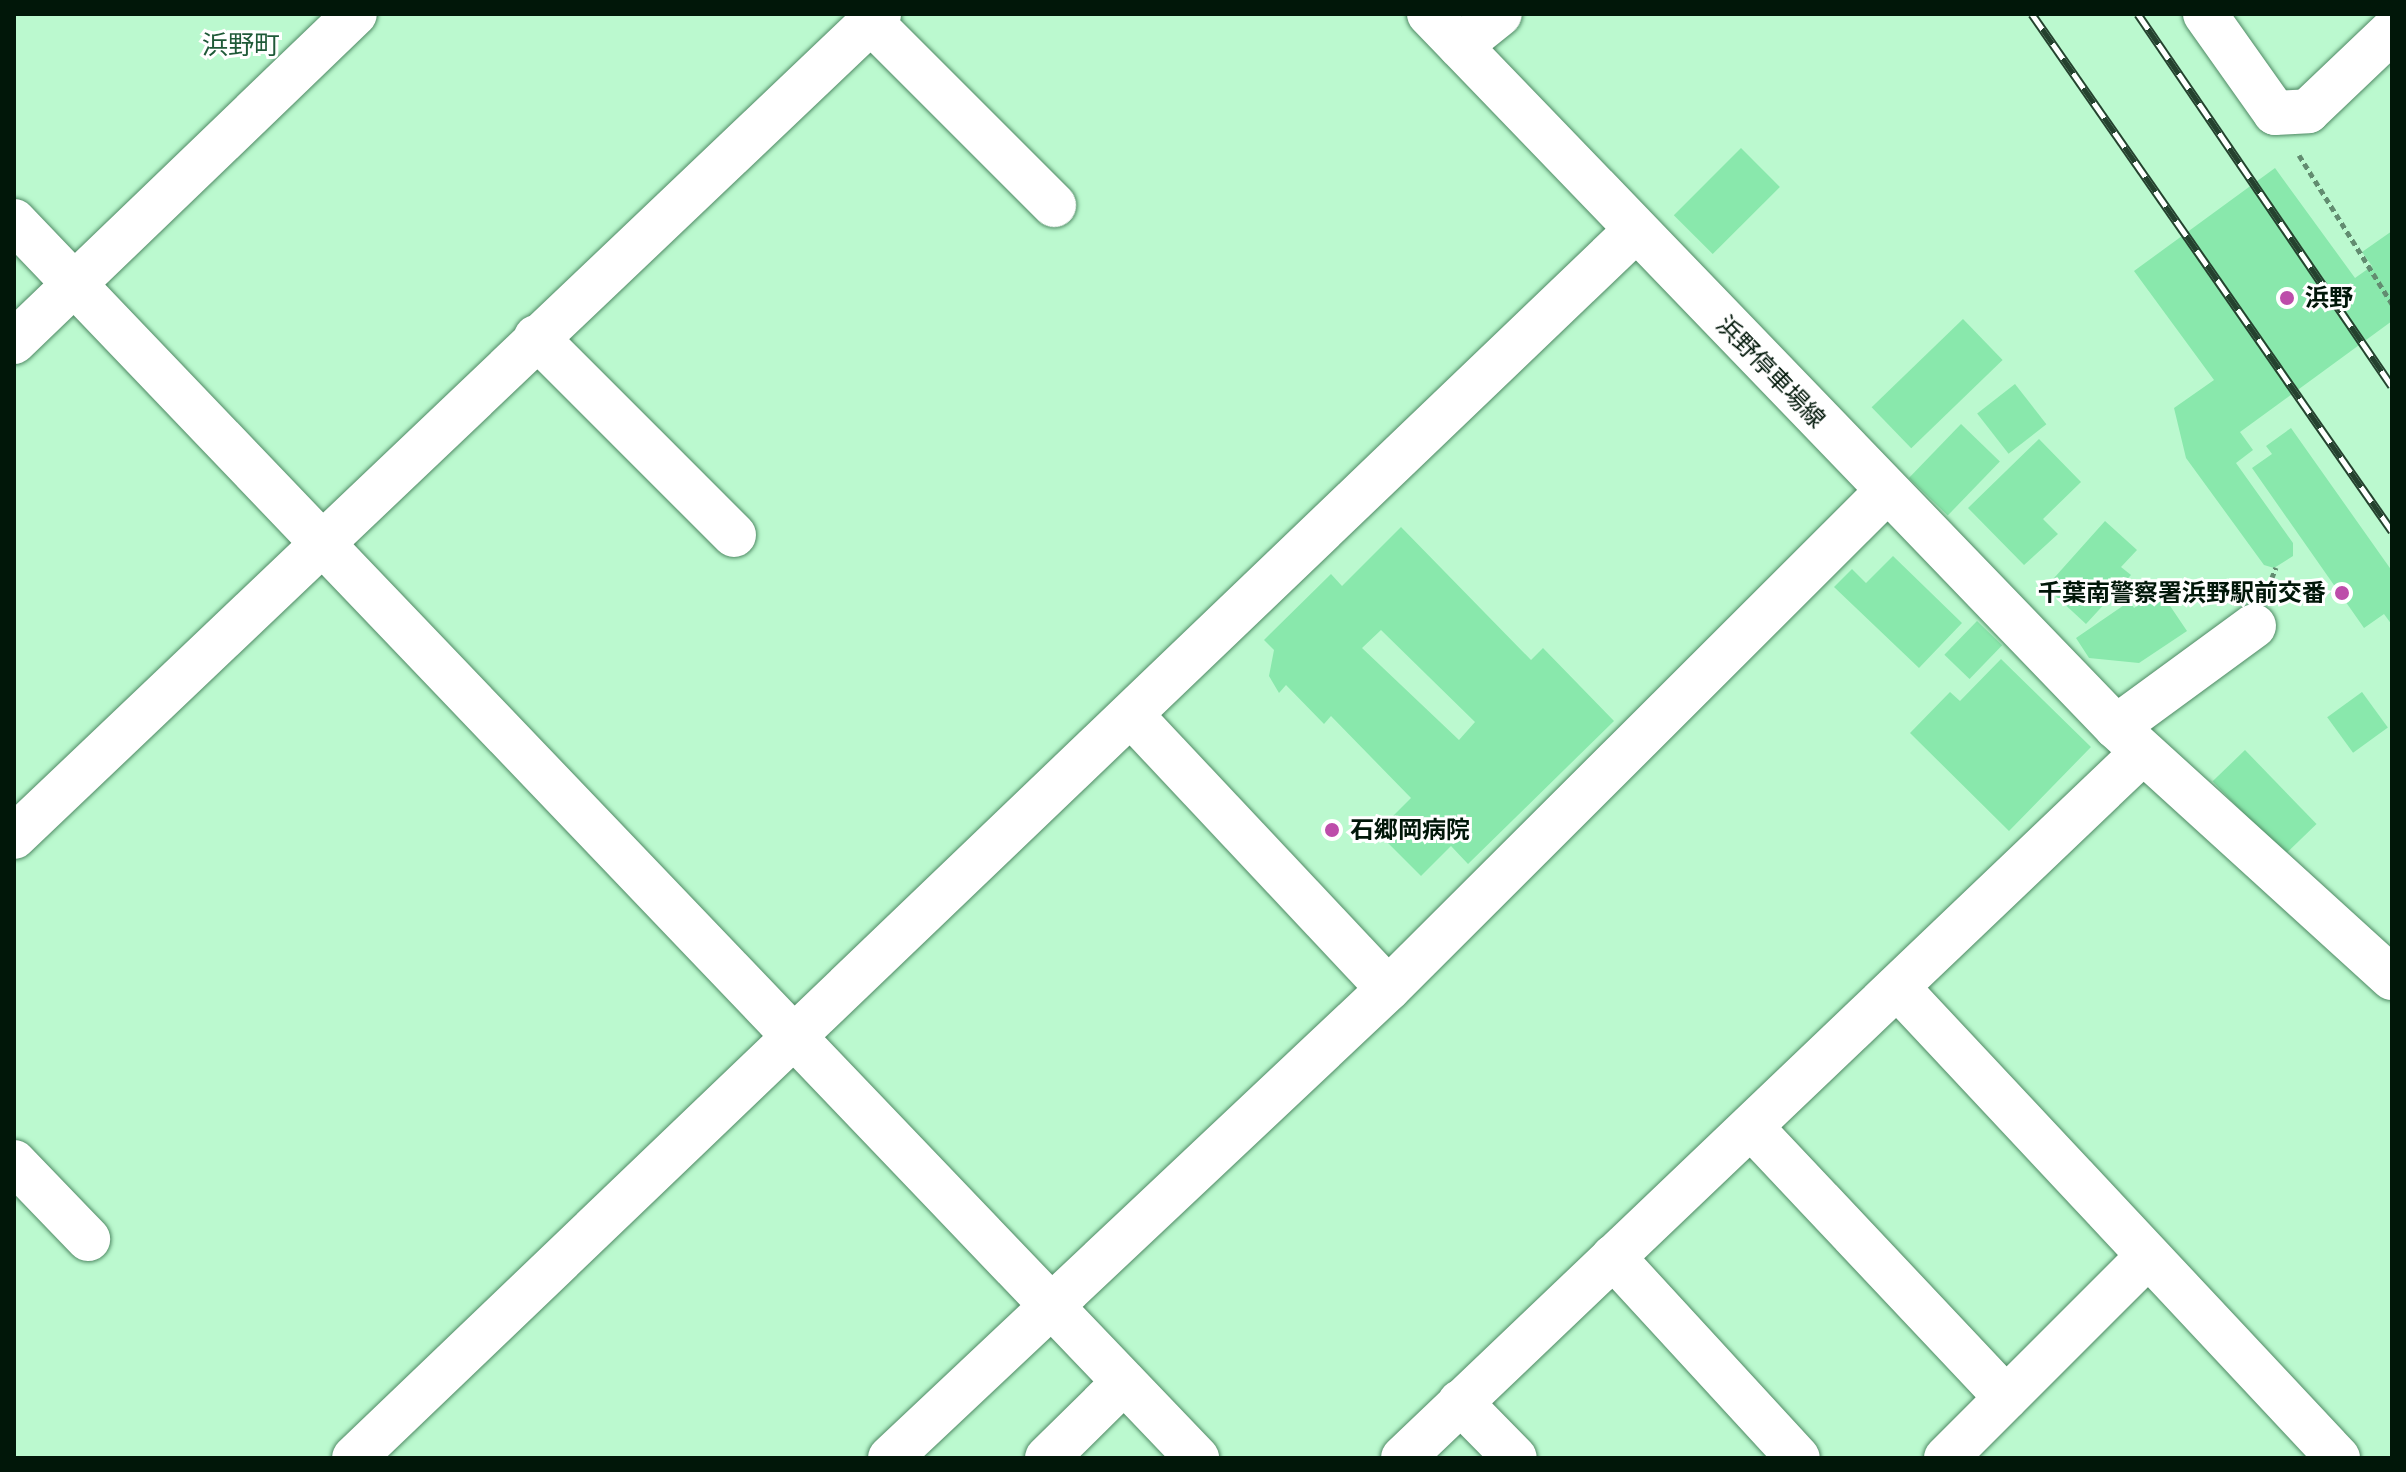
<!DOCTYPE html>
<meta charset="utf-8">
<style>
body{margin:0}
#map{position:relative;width:2406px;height:1472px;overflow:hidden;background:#bbf9cf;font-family:Raleway,"Noto Sans JP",sans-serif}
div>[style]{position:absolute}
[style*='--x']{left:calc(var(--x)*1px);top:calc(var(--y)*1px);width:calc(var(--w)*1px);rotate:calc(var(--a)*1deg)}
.building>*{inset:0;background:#89e8ac;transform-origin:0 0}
.path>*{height:5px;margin-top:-2.5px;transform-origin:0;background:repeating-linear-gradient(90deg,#628c70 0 6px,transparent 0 10px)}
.roads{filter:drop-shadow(0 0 2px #4f8964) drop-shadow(0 0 2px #4f8964)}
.minor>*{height:44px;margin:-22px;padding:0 22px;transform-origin:22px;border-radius:22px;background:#fff}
.major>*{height:44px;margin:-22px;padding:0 22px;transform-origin:22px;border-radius:22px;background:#fff}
.rail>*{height:9px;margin-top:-4.5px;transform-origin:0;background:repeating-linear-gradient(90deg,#fff 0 18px,#25422f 0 36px);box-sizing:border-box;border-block:2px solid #25422f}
.dots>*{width:22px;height:22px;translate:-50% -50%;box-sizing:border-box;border:4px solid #fff;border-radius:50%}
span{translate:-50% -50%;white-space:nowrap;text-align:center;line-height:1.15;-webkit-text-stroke:6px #fff;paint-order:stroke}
.poi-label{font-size:24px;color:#011709;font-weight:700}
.left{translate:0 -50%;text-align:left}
.right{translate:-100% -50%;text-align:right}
.street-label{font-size:24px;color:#011709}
.neighbourhood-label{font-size:26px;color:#1f5a38}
.frame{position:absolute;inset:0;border:16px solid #011709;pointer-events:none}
</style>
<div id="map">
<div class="building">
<div style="left:1741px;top:148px;width:55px;height:95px;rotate:45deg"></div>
<div style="clip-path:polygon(2275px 168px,2355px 278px,2372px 266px,2362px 252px,2392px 231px,2392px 321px,2240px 432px,2253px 450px,2236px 463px,2293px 543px,2293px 556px,2274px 568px,2264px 565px,2186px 458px,2174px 408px,2214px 380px,2134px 271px)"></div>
<div style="left:1963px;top:319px;width:57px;height:127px;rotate:46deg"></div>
<div style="left:2015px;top:384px;width:51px;height:48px;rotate:52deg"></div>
<div style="left:1961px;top:424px;width:54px;height:75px;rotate:44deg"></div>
<div style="clip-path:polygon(2291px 428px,2392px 571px,2392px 625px,2384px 614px,2364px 628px,2252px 468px,2272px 454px,2266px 446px)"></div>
<div style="clip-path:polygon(2039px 439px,2081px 482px,2043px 519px,2058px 534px,2024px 565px,1968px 508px)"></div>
<div style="clip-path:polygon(2105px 521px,2137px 550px,2121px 567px,2131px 575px,2086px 624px,2046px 587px)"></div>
<div style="clip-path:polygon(evenodd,1401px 527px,1531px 660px,1543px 648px,1614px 721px,1468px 864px,1451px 846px,1421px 876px,1377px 832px,1411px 798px,1331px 716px,1324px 724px,1286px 685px,1279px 693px,1269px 676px,1274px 650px,1264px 640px,1331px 574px,1342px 586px,1401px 527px,1381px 630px,1475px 722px,1459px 740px,1362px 648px,1381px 630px)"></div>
<div style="clip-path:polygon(1893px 556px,1962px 623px,1919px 668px,1834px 587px,1852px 569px,1866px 583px)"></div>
<div style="clip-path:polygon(2160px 591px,2187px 631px,2139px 663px,2089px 658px,2076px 638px,2130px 601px,2134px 608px)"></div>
<div style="left:1977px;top:621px;width:35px;height:47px;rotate:44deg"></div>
<div style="clip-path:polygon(2001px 659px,2091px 747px,2009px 831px,1910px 733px,1950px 692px,1960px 701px)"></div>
<div style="left:2362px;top:692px;width:44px;height:43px;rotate:54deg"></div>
<div style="left:2245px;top:750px;width:103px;height:45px;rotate:46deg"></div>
</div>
<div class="path">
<div style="--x:2299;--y:155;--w:176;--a:58"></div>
<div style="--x:2268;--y:588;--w:22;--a:-69"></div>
</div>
<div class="roads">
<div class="minor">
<div style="--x:2205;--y:14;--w:121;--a:54.7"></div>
<div style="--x:2275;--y:113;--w:33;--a:-3"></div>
<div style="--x:2308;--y:111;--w:116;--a:-43.6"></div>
<div style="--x:871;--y:22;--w:259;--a:45"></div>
<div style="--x:1460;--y:46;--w:51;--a:-38.7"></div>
<div style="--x:14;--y:221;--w:1712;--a:46.28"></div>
<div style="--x:536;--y:337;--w:280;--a:45"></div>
<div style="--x:14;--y:342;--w:473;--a:-43.9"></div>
<div style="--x:2254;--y:626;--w:171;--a:143.8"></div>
<div style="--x:2116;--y:727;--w:373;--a:42.3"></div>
<div style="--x:1132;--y:716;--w:374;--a:46.8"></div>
<div style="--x:14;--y:837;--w:1194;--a:-43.57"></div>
<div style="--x:1898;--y:988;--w:644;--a:46.89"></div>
<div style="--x:1751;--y:1127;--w:372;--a:46.7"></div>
<div style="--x:14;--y:1162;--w:107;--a:46.1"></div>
<div style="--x:1613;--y:1257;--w:273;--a:47.4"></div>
<div style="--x:1460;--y:1402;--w:78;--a:45.5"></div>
<div style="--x:354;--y:1458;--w:1774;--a:-43.77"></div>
<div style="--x:890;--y:1458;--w:684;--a:-43.28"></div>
<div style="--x:1388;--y:989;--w:704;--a:-44.94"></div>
<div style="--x:1047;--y:1458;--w:108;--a:-44.6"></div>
<div style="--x:1403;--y:1458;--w:1021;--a:-43.65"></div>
<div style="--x:1946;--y:1458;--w:283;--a:-45"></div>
</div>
<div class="major">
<div style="--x:1429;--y:14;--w:990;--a:46.06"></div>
</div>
</div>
<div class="rail">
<div style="--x:2032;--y:14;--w:630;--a:55.15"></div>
<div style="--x:2138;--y:14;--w:450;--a:55.7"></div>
</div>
<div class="dots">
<div style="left:2287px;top:298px;background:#bd4daa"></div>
<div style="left:2342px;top:593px;background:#bd4daa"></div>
<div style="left:1332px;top:830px;background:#bd4daa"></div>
</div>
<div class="poi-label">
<span class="left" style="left:2305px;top:298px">浜野</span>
<span class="right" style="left:2326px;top:593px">千葉南警察署浜野駅前交番</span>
<span class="left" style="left:1350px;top:830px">石郷岡病院</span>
</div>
<div class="street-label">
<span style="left:1771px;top:372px;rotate:46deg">浜野停車場線</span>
</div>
<div class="neighbourhood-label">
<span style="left:241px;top:46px">浜野町</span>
</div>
<div class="frame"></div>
</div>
